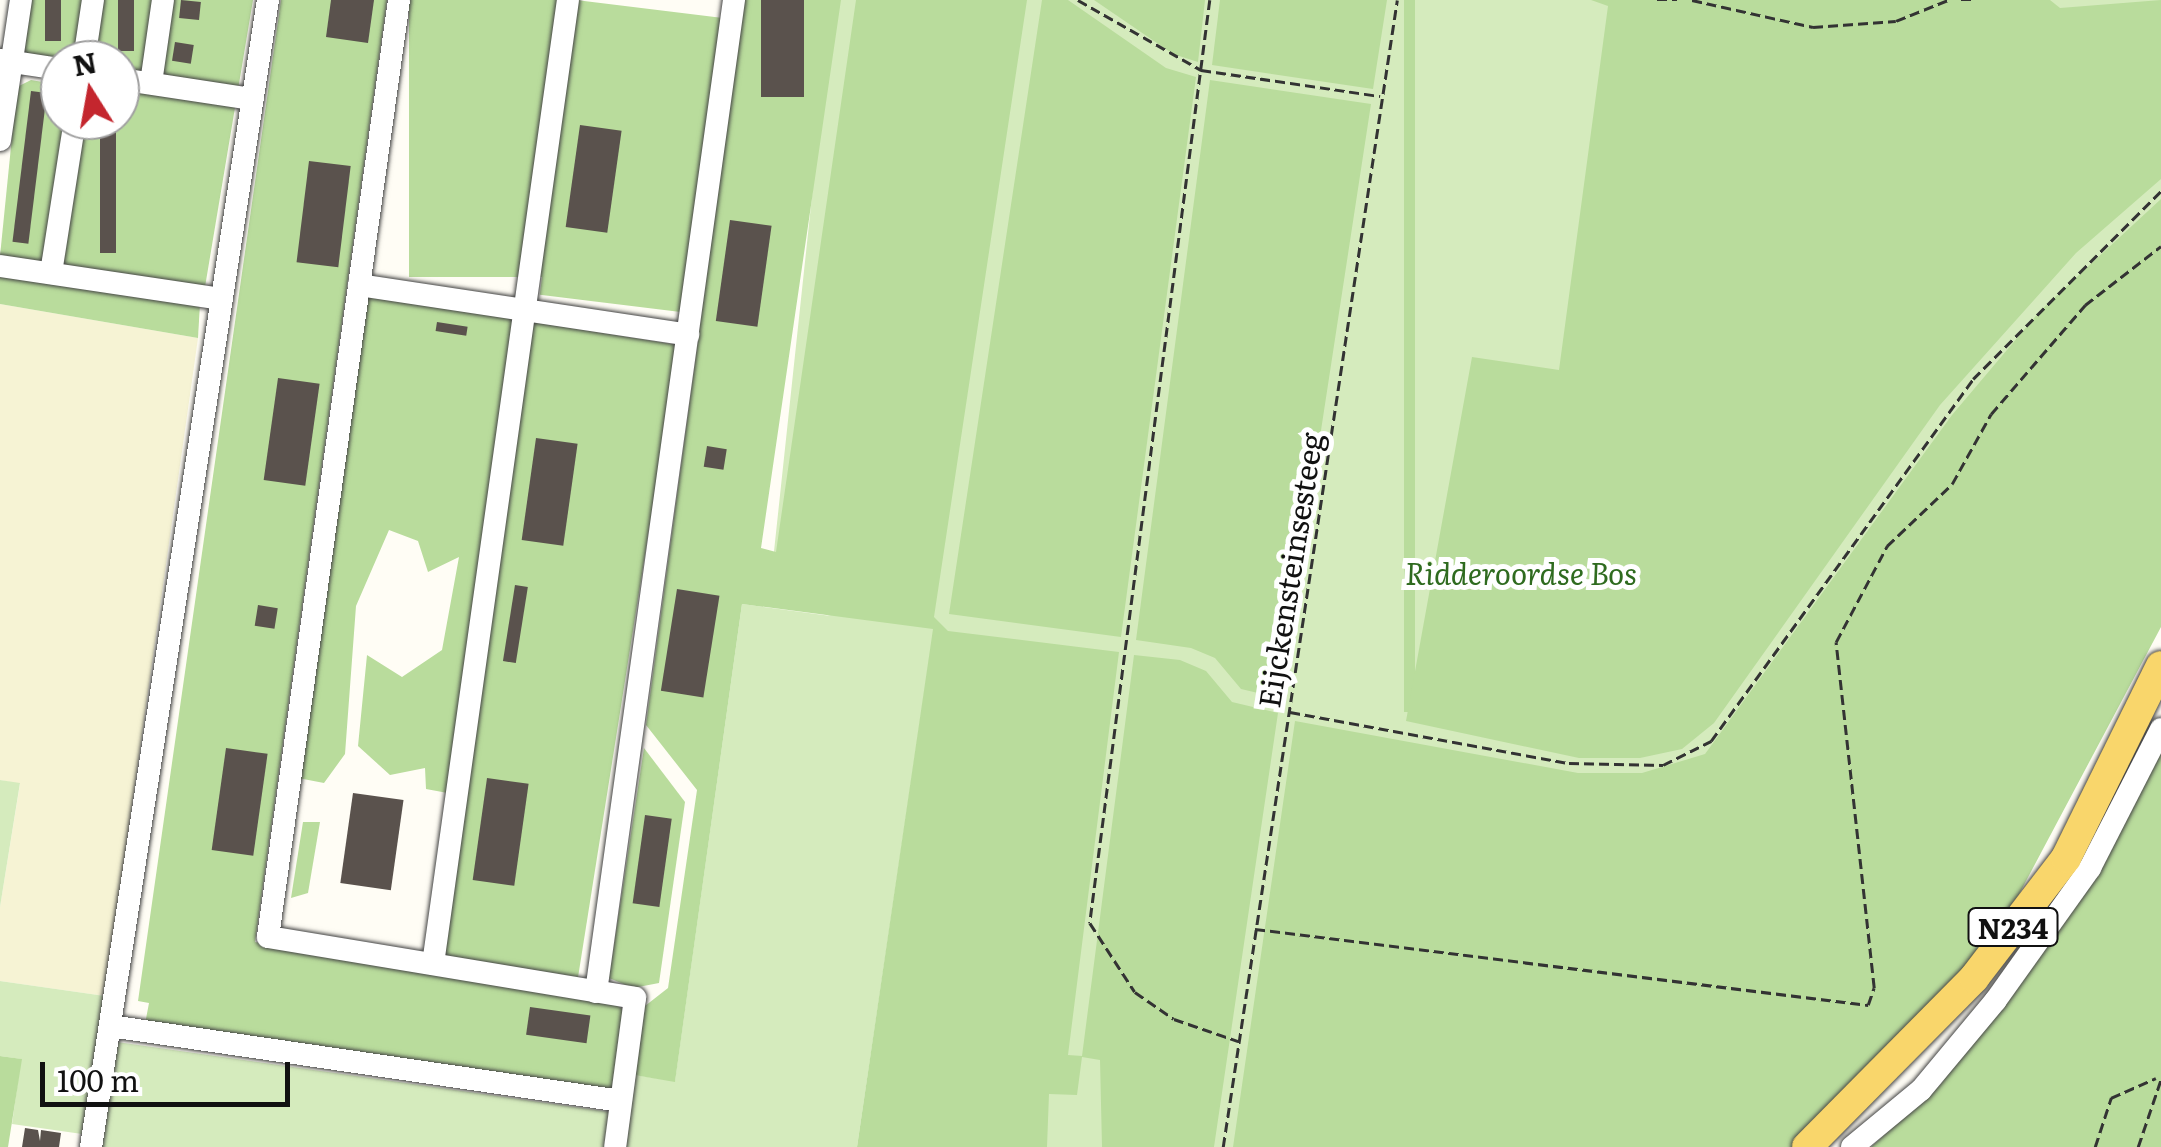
<!DOCTYPE html>
<style>
body{margin:0}
#map{position:relative;width:2161px;height:1147px;overflow:hidden;background:#fffdf5;font-family:Literata,serif}
div>[style]{position:absolute}
[style*='--x']{left:calc(var(--x)*1px);top:calc(var(--y)*1px);width:calc(var(--w)*1px);rotate:calc(var(--a)*1deg)}
.farmland>*{inset:0;background:#f6f3d4}
.green>*{inset:0;background:#d5ebbd}
.forest>*{inset:0;background:#b9dc9c;transform-origin:0 0}
.building>*{inset:0;background:#5a524d;transform-origin:0 0}
.path>*{height:2.5px;margin-top:-1.25px;transform-origin:0;background:repeating-linear-gradient(90deg,#333 0 10px,transparent 0 15px)}
.roads{filter:drop-shadow(0 0 2px #444) drop-shadow(0 0 2px #444)}
.minor>*{height:22px;margin:-11px;padding:0 11px;transform-origin:11px;border-radius:11px;background:#fff}
.major>*{height:30px;margin:-15px;padding:0 15px;transform-origin:15px;border-radius:15px;background:#f9d66b}
span{translate:-50% -50%;white-space:nowrap;text-align:center;line-height:1.15;-webkit-text-stroke:10px #fff;paint-order:stroke}
.shield-label span{padding:2px 8px;background:#fff;border:2px solid;border-radius:8px;-webkit-text-stroke-width:0}
.shield-label{font-size:28px;color:#111;font-weight:700}
.street-label{font-size:30px;color:#111}
.park-label{font-size:30px;color:#2f6b1f;font-style:italic}
.north{position:absolute;left:40px;top:40px;width:100px;height:100px;box-sizing:border-box;background:#fff;border:2px solid #a0a0a0;border-radius:50%;rotate:349deg;font-size:28px;font-weight:700;line-height:40px;text-align:center;color:#111}
.north::after{content:'';display:block;margin:auto;width:35px;height:45px;background:#c4262e;clip-path:polygon(50% 0,100% 100%,50% 72%,0 100%)}
.scale{position:absolute;left:40px;top:1062px;width:250px;height:45px;box-sizing:border-box;border:5px solid #111;border-top:0;padding-left:12px;font-size:30px;line-height:35px;white-space:nowrap;color:#111;-webkit-text-stroke:8px #fff;paint-order:stroke}
</style>
<div id="map">
<div class="farmland">
<div style="clip-path:polygon(0 304px,198px 338px,105px 996px,0 981px,0 907px,20px 784px,0 780px)"></div>
</div>
<div class="green">
<div style="clip-path:polygon(833px 0,2161px 0,2161px 609px,1723px 1147px,867px 1147px,932px 641px,857px 1147px,623px 1147px,634px 1075px,675px 1081px,742px 604px,831px 616px,769px 598px)"></div>
<div style="clip-path:polygon(0 780px,20px 783px,0 907px)"></div>
<div style="clip-path:polygon(0 981px,105px 996px,82px 1134px,12px 1124px,21px 1059px,0 1056px)"></div>
<div style="clip-path:polygon(117px 1042px,610px 1112px,605px 1147px,100px 1147px)"></div>
</div>
<div class="forest">
<div style="clip-path:polygon(30px 0,84px 0,73px 60px,24px 57px)"></div>
<div style="clip-path:polygon(102px 0,253px 0,205px 287px,62px 265px,84px 120px,120px 120px,120px 60px,93px 60px)"></div>
<div style="clip-path:polygon(281px 0,387px 0,255px 942px,618px 1006px,625px 1011px,613px 1092px,145px 1024px,149px 1003px,138px 1001px)"></div>
<div style="left:409px;top:0;width:150px;height:277px"></div>
<div style="left:576px;top:0;width:150px;height:297px;rotate:7deg"></div>
<div style="clip-path:polygon(744px 0,841px 0,761px 548px,776px 552px,856px 0,1027px 0,934px 617px,948px 631px,1119px 652px,1068px 1055px,1082px 1056px,1134px 655px,1180px 660px,1206px 671px,1232px 702px,1278px 713px,1214px 1147px,1102px 1147px,1100px 1060px,1082px 1057px,1077px 1095px,1049px 1094px,1047px 1147px,857px 1147px,933px 629px,742px 604px,675px 1082px,634px 1075px,645px 1006px,668px 988px,697px 790px,646px 725px)"></div>
<div style="clip-path:polygon(1042px 0,1068px 0,1166px 68px,1196px 77px,1121px 637px,949px 614px)"></div>
<div style="clip-path:polygon(1094px 0,1205px 0,1198px 62px,1173px 54px)"></div>
<div style="clip-path:polygon(1220px 0,1387px 0,1373px 89px,1212px 65px)"></div>
<div style="left:1404px;top:0;width:11px;height:712px"></div>
<div style="clip-path:polygon(1591px 0,2050px 0,2060px 8px,2161px 0,2161px 179px,2076px 253px,1940px 405px,1714px 723px,1682px 749px,1640px 758px,1579px 758px,1406px 721px,1472px 357px,1559px 370px,1608px 6px)"></div>
<div style="clip-path:polygon(31px 80px,60px 85px,66px 120px,44px 262px,0 256px,17px 87px)"></div>
<div style="clip-path:polygon(1210px 80px,1371px 104px,1280px 698px,1241px 689px,1215px 658px,1191px 648px,1136px 640px)"></div>
<div style="clip-path:polygon(2161px 199px,2161px 627px,2017px 898px,1965px 970px,1793px 1147px,1233px 1147px,1295px 721px,1578px 773px,1642px 773px,1705px 754px,1952px 415px,2040px 311px)"></div>
<div style="clip-path:polygon(0 274px,200px 303px,198px 338px,0 304px)"></div>
<div style="clip-path:polygon(366px 296px,517px 318px,453px 794px,426px 789px,425px 768px,390px 775px,358px 746px,367px 655px,402px 677px,442px 650px,459px 557px,428px 572px,418px 541px,389px 530px,356px 606px,345px 754px,324px 783px,298px 778px)"></div>
<div style="left:533px;top:322px;width:147px;height:640px;rotate:9deg"></div>
<div style="clip-path:polygon(644px 748px,685px 802px,659px 983px,633px 988px,609px 978px)"></div>
<div style="clip-path:polygon(2161px 749px,2161px 1147px,1871px 1147px,1941px 1084px)"></div>
<div style="clip-path:polygon(303px 822px,320px 822px,308px 893px,291px 898px)"></div>
<div style="clip-path:polygon(0 1056px,22px 1059px,8px 1147px,0 1147px)"></div>
</div>
<div class="building">
<div style="left:45px;top:0;width:16px;height:41px"></div>
<div style="left:118px;top:0;width:16px;height:51px"></div>
<div style="left:181px;top:0;width:20px;height:18px;rotate:6deg"></div>
<div style="clip-path:polygon(331px 0,374px 0,368px 43px,326px 37px)"></div>
<div style="left:761px;top:0;width:43px;height:97px"></div>
<div style="left:175px;top:42px;width:19px;height:19px;rotate:9deg"></div>
<div style="left:31px;top:91px;width:16px;height:152px;rotate:7deg"></div>
<div style="left:100px;top:120px;width:16px;height:133px"></div>
<div style="left:580px;top:125px;width:42px;height:103px;rotate:8deg"></div>
<div style="left:309px;top:161px;width:42px;height:102px;rotate:7deg"></div>
<div style="left:730px;top:220px;width:42px;height:102px;rotate:8deg"></div>
<div style="left:437px;top:322px;width:31px;height:9px;rotate:9deg"></div>
<div style="left:278px;top:378px;width:42px;height:103px;rotate:8deg"></div>
<div style="left:536px;top:438px;width:42px;height:103px;rotate:8deg"></div>
<div style="left:707px;top:446px;width:20px;height:21px;rotate:9deg"></div>
<div style="left:515px;top:585px;width:13px;height:77px;rotate:9deg"></div>
<div style="left:677px;top:589px;width:43px;height:103px;rotate:9deg"></div>
<div style="left:258px;top:605px;width:20px;height:21px;rotate:9deg"></div>
<div style="left:226px;top:748px;width:42px;height:103px;rotate:8deg"></div>
<div style="left:487px;top:778px;width:42px;height:103px;rotate:8deg"></div>
<div style="left:353px;top:793px;width:51px;height:91px;rotate:8deg"></div>
<div style="left:645px;top:815px;width:27px;height:89px;rotate:8deg"></div>
<div style="left:530px;top:1007px;width:61px;height:28px;rotate:8deg"></div>
<div style="clip-path:polygon(25px 1128px,38px 1130px,40px 1141px,41px 1130px,61px 1133px,59px 1147px,22px 1147px)"></div>
</div>
<div class="path">
<div style="--x:1078;--y:0;--w:142;--a:29.6"></div>
<div style="--x:1201;--y:70;--w:181;--a:8.3"></div>
<div style="--x:1210;--y:0;--w:931;--a:97.41"></div>
<div style="--x:1090;--y:923;--w:82;--a:56.9"></div>
<div style="--x:1135;--y:992;--w:47;--a:34.7"></div>
<div style="--x:1174;--y:1019;--w:68;--a:19"></div>
<div style="--x:1657;--y:0;--w:20;--a:0"></div>
<div style="--x:1692;--y:0;--w:124;--a:12.6"></div>
<div style="--x:1813;--y:27;--w:83;--a:-4.1"></div>
<div style="--x:1896;--y:21;--w:56;--a:-22"></div>
<div style="--x:1961;--y:0;--w:11;--a:0"></div>
<div style="--x:1290;--y:712;--w:284;--a:10.4"></div>
<div style="--x:1569;--y:763;--w:94;--a:1.2"></div>
<div style="--x:1663;--y:765;--w:54;--a:-26.6"></div>
<div style="--x:1711;--y:741;--w:447;--a:-54.1"></div>
<div style="--x:1973;--y:379;--w:266;--a:-45"></div>
<div style="--x:1255;--y:929;--w:618;--a:7.07"></div>
<div style="--x:1868;--y:1005;--w:18;--a:-71"></div>
<div style="--x:1874;--y:988;--w:348;--a:-96.3"></div>
<div style="--x:1836;--y:642;--w:109;--a:-62"></div>
<div style="--x:1887;--y:546;--w:90;--a:-43.6"></div>
<div style="--x:1952;--y:484;--w:80;--a:-60.9"></div>
<div style="--x:1991;--y:414;--w:144;--a:-49.2"></div>
<div style="--x:2085;--y:305;--w:96;--a:-37.8"></div>
<div style="--x:1223;--y:1147;--w:1160;--a:-81.37"></div>
<div style="--x:2095;--y:1147;--w:52;--a:-71.9"></div>
<div style="--x:2111;--y:1098;--w:49;--a:-24"></div>
<div style="--x:2138;--y:1147;--w:72;--a:-71.3"></div>
</div>
<div class="roads">
<div class="minor">
<div style="--x:399;--y:0;--w:946;--a:97.96"></div>
<div style="--x:268;--y:937;--w:372;--a:9.4"></div>
<div style="--x:635;--y:998;--w:150;--a:97.6"></div>
<div style="--x:0;--y:60;--w:61;--a:8.5"></div>
<div style="--x:84;--y:60;--w:61;--a:-81.5"></div>
<div style="--x:120;--y:79;--w:134;--a:8.6"></div>
<div style="--x:151;--y:83;--w:84;--a:-81.8"></div>
<div style="--x:0;--y:140;--w:142;--a:-81.5"></div>
<div style="--x:0;--y:266;--w:224;--a:8.5"></div>
<div style="--x:51;--y:273;--w:155;--a:-81.1"></div>
<div style="--x:359;--y:285;--w:333;--a:8.6"></div>
<div style="--x:433;--y:964;--w:973;--a:-82.03"></div>
<div style="--x:596;--y:992;--w:1002;--a:-82.08"></div>
<div style="--x:110;--y:1026;--w:516;--a:8.35"></div>
<div style="--x:91;--y:1147;--w:1161;--a:-81.23"></div>
<div style="--x:1852;--y:1147;--w:89;--a:-39.6"></div>
<div style="--x:1921;--y:1090;--w:117;--a:-50.2"></div>
<div style="--x:1996;--y:1000;--w:162;--a:-54.5"></div>
<div style="--x:2090;--y:868;--w:156;--a:-62.9"></div>
</div>
<div class="major">
<div style="--x:1807;--y:1147;--w:238;--a:-45.3"></div>
<div style="--x:1974;--y:978;--w:151;--a:-52.5"></div>
<div style="--x:2066;--y:858;--w:214;--a:-63.7"></div>
</div>
</div>
<div class="shield-label">
<span style="left:2013px;top:927px">N234</span>
</div>
<div class="street-label">
<span style="left:1289px;top:570px;rotate:-81deg">Eijckensteinsesteeg</span>
</div>
<div class="park-label">
<span style="left:1521px;top:572px">Ridderoordse Bos</span>
</div>
<div class="north">N</div>
<div class="scale">100 m</div>
</div>
